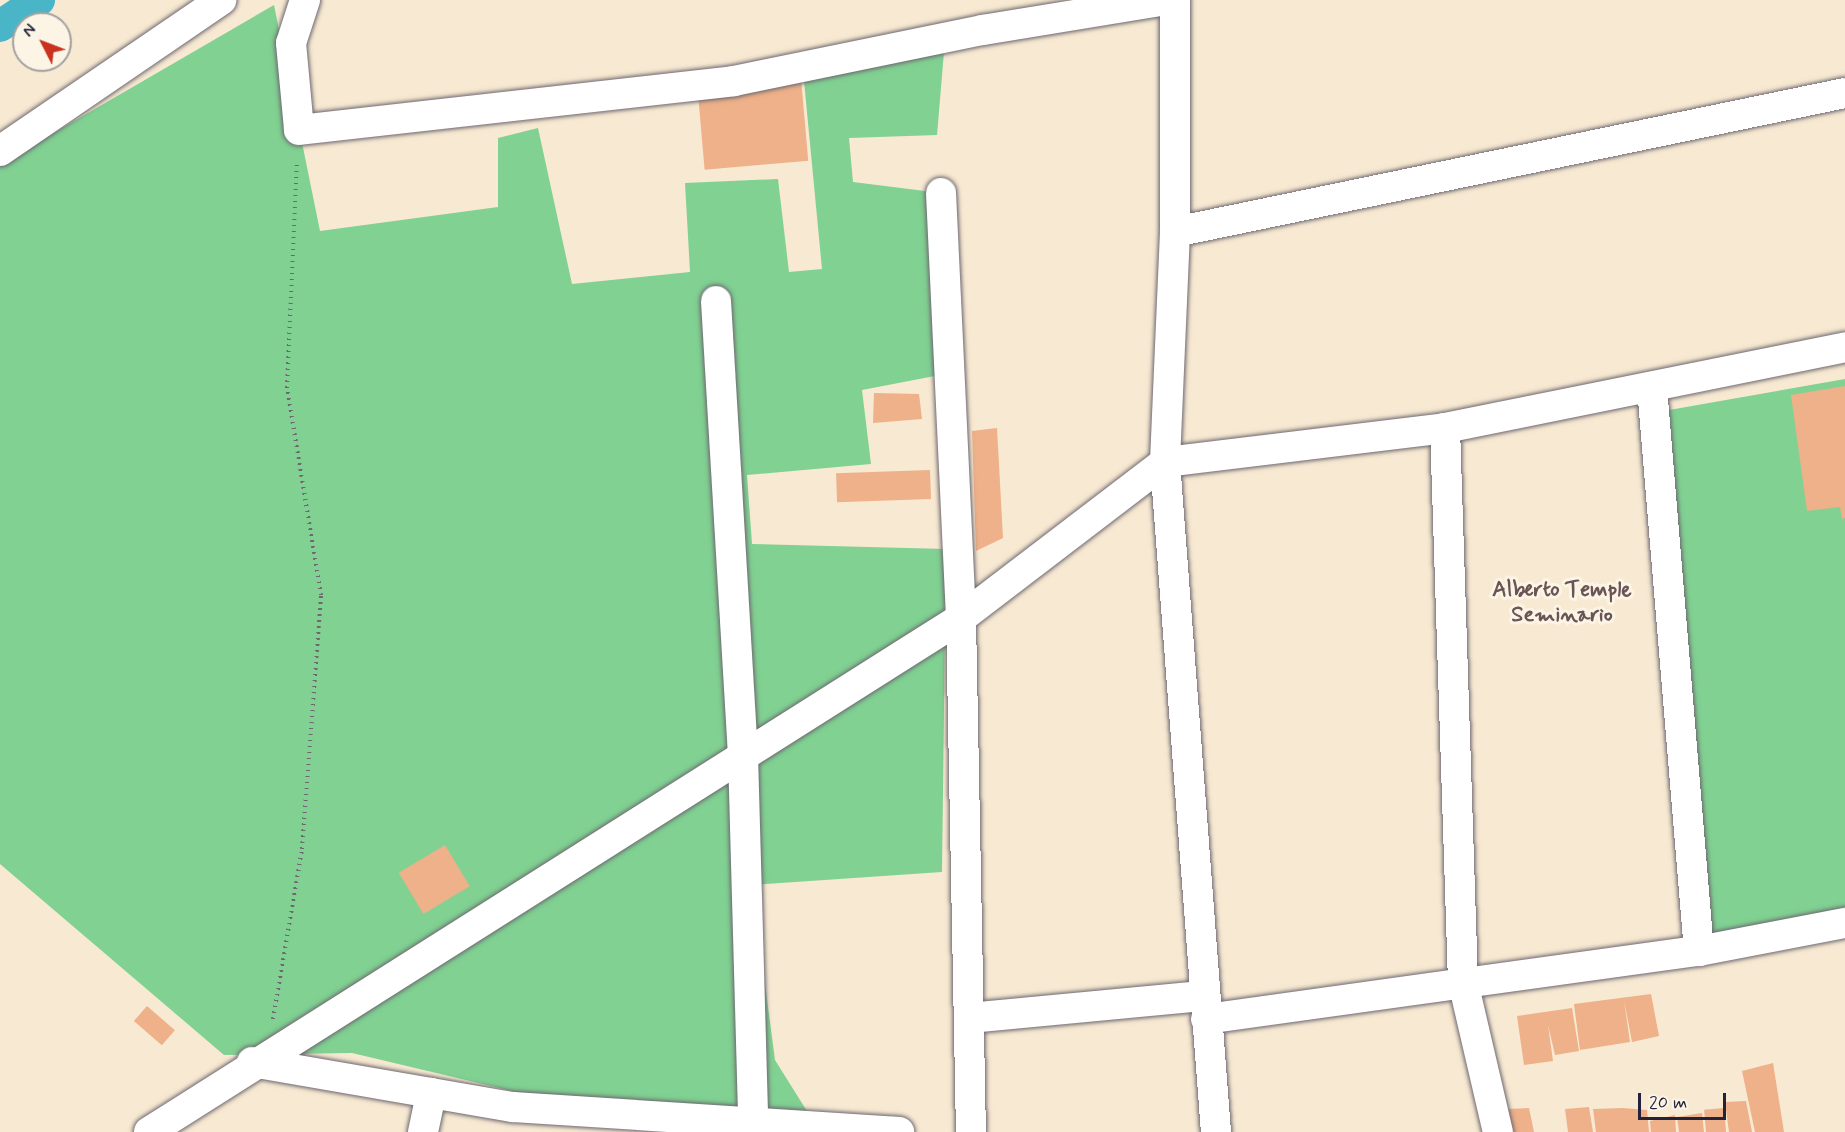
<!DOCTYPE html>
<style>
body{margin:0}
#map{position:relative;width:1845px;height:1132px;overflow:hidden;background:#f8e9d2;font-family:Mynerve,sans-serif}
div>[style]{position:absolute}
[style*='--x']{left:calc(var(--x)*1px);top:calc(var(--y)*1px);width:calc(var(--w)*1px);rotate:calc(var(--a)*1deg)}
.green>*{inset:0;background:#80d192}
.canal>*{height:32px;margin:-16px;padding:0 16px;transform-origin:16px;border-radius:16px;background:#49b5c6}
.building>*{inset:0;background:#eeb189;transform-origin:0 0}
.path>*{height:4px;margin-top:-2px;transform-origin:0;background:repeating-linear-gradient(90deg,#6d6870 0 1.5px,transparent 0 6px)}
.roads{filter:drop-shadow(0 0 2px #6d6870) drop-shadow(0 0 2px #6d6870)}
.minor>*{height:30px;margin:-15px;padding:0 15px;transform-origin:15px;border-radius:15px;background:#fff}
span{translate:-50% -50%;white-space:nowrap;text-align:center;line-height:1.15;-webkit-text-stroke:6px #fcf5e5;paint-order:stroke}
.neighbourhood-label{font-size:22px;color:#695456;font-weight:700}
.north{position:absolute;left:12px;top:12px;width:60px;height:60px;box-sizing:border-box;background:#fcf5e5;border:2px solid #a5a1a1;border-radius:50%;rotate:312deg;font-size:16px;font-weight:700;line-height:24px;text-align:center;color:#22223b}
.north::after{content:'';display:block;margin:auto;width:21px;height:27px;background:#c8321e;clip-path:polygon(50% 0,100% 100%,50% 72%,0 100%)}
.scale{position:absolute;left:1638px;top:1093px;width:88px;height:27px;box-sizing:border-box;border:3px solid #22223b;border-top:0;padding-left:8px;font-size:18px;line-height:21px;white-space:nowrap;color:#22223b;-webkit-text-stroke:4px #fcf5e5;paint-order:stroke}
</style>
<div id="map">
<div class="green">
<div style="clip-path:polygon(274px 5px,320px 231px,498px 207px,498px 138px,538px 128px,572px 284px,690px 272px,685px 183px,778px 179px,789px 272px,822px 269px,804px 81px,944px 52px,937px 135px,849px 138px,853px 182px,941px 193px,940px 375px,862px 390px,871px 464px,747px 475px,752px 544px,946px 549px,942px 872px,752px 885px,775px 1060px,820px 1132px,609px 1114px,352px 1053px,224px 1055px,0 864px,0 164px)"></div>
<div style="clip-path:polygon(1845px 379px,1845px 911px,1710px 937px,1669px 410px)"></div>
</div>
<div class="canal">
<div style="--x:0;--y:26;--w:47;--a:-33.7"></div>
</div>
<div class="building">
<div style="left:801px;top:78px;width:83px;height:104px;rotate:85deg"></div>
<div style="clip-path:polygon(1845px 386px,1845px 518px,1842px 519px,1840px 507px,1807px 511px,1791px 395px)"></div>
<div style="clip-path:polygon(874px 393px,919px 394px,922px 419px,873px 423px)"></div>
<div style="clip-path:polygon(997px 428px,1003px 538px,976px 551px,972px 431px)"></div>
<div style="left:930px;top:470px;width:29px;height:94px;rotate:88deg"></div>
<div style="left:445px;top:845px;width:48px;height:54px;rotate:59deg"></div>
<div style="clip-path:polygon(1651px 994px,1659px 1036px,1632px 1042px,1624px 1000px,1630px 1042px,1580px 1050px,1574px 1004px)"></div>
<div style="left:147px;top:1006px;width:37px;height:20px;rotate:41deg"></div>
<div style="clip-path:polygon(1572px 1008px,1579px 1051px,1555px 1055px,1548px 1025px,1553px 1061px,1524px 1065px,1517px 1016px)"></div>
<div style="clip-path:polygon(1773px 1063px,1784px 1132px,1755px 1132px,1742px 1071px)"></div>
<div style="clip-path:polygon(1746px 1101px,1752px 1132px,1729px 1132px,1725px 1102px)"></div>
<div style="clip-path:polygon(1589px 1107px,1593px 1132px,1568px 1132px,1565px 1109px)"></div>
<div style="clip-path:polygon(1529px 1108px,1534px 1132px,1510px 1132px,1506px 1109px)"></div>
<div style="clip-path:polygon(1623px 1108px,1647px 1110px,1649px 1132px,1596px 1132px,1593px 1109px)"></div>
<div style="left:1724px;top:1108px;width:24px;height:20px;rotate:85deg"></div>
<div style="clip-path:polygon(1702px 1113px,1704px 1132px,1679px 1132px,1677px 1117px)"></div>
<div style="clip-path:polygon(1675px 1115px,1676px 1132px,1651px 1132px,1650px 1121px)"></div>
</div>
<div class="path">
<div style="--x:273;--y:1019;--w:172;--a:-80.3"></div>
<div style="--x:302;--y:849;--w:255;--a:-85.7"></div>
<div style="--x:321;--y:595;--w:210;--a:-99.3"></div>
<div style="--x:287;--y:388;--w:228;--a:-87.5"></div>
</div>
<div class="roads">
<div class="minor">
<div style="--x:305;--y:0;--w:45;--a:108"></div>
<div style="--x:291;--y:43;--w:87;--a:84.7"></div>
<div style="--x:299;--y:130;--w:438;--a:-6.4"></div>
<div style="--x:734;--y:81;--w:254;--a:-11.6"></div>
<div style="--x:983;--y:30;--w:185;--a:-9.3"></div>
<div style="--x:1175;--y:0;--w:232;--a:90"></div>
<div style="--x:1175;--y:232;--w:230;--a:92.5"></div>
<div style="--x:1165;--y:462;--w:672;--a:85.65"></div>
<div style="--x:0;--y:151;--w:268;--a:-34.3"></div>
<div style="--x:941;--y:193;--w:425;--a:87.3"></div>
<div style="--x:961;--y:618;--w:514;--a:88.89"></div>
<div style="--x:1175;--y:232;--w:684;--a:-11.72"></div>
<div style="--x:716;--y:301;--w:455;--a:86.6"></div>
<div style="--x:743;--y:755;--w:367;--a:88.4"></div>
<div style="--x:1652;--y:387;--w:566;--a:85.24"></div>
<div style="--x:1445;--y:428;--w:554;--a:88.14"></div>
<div style="--x:1463;--y:982;--w:154;--a:76.9"></div>
<div style="--x:969;--y:1018;--w:234;--a:-5.4"></div>
<div style="--x:1206;--y:1019;--w:498;--a:-7.9"></div>
<div style="--x:1699;--y:951;--w:149;--a:-10.9"></div>
<div style="--x:252;--y:1062;--w:265;--a:9.8"></div>
<div style="--x:513;--y:1107;--w:387;--a:3.7"></div>
<div style="--x:149;--y:1132;--w:961;--a:-32.33"></div>
<div style="--x:961;--y:618;--w:257;--a:-37.4"></div>
<div style="--x:1165;--y:462;--w:282;--a:-6.9"></div>
<div style="--x:1445;--y:428;--w:408;--a:-11.4"></div>
<div style="--x:423;--y:1132;--w:40;--a:-78"></div>
</div>
</div>
<div class="neighbourhood-label">
<span style="left:1562px;top:603px">Alberto Temple<br>Seminario</span>
</div>
<div class="north">N</div>
<div class="scale">20 m</div>
</div>
